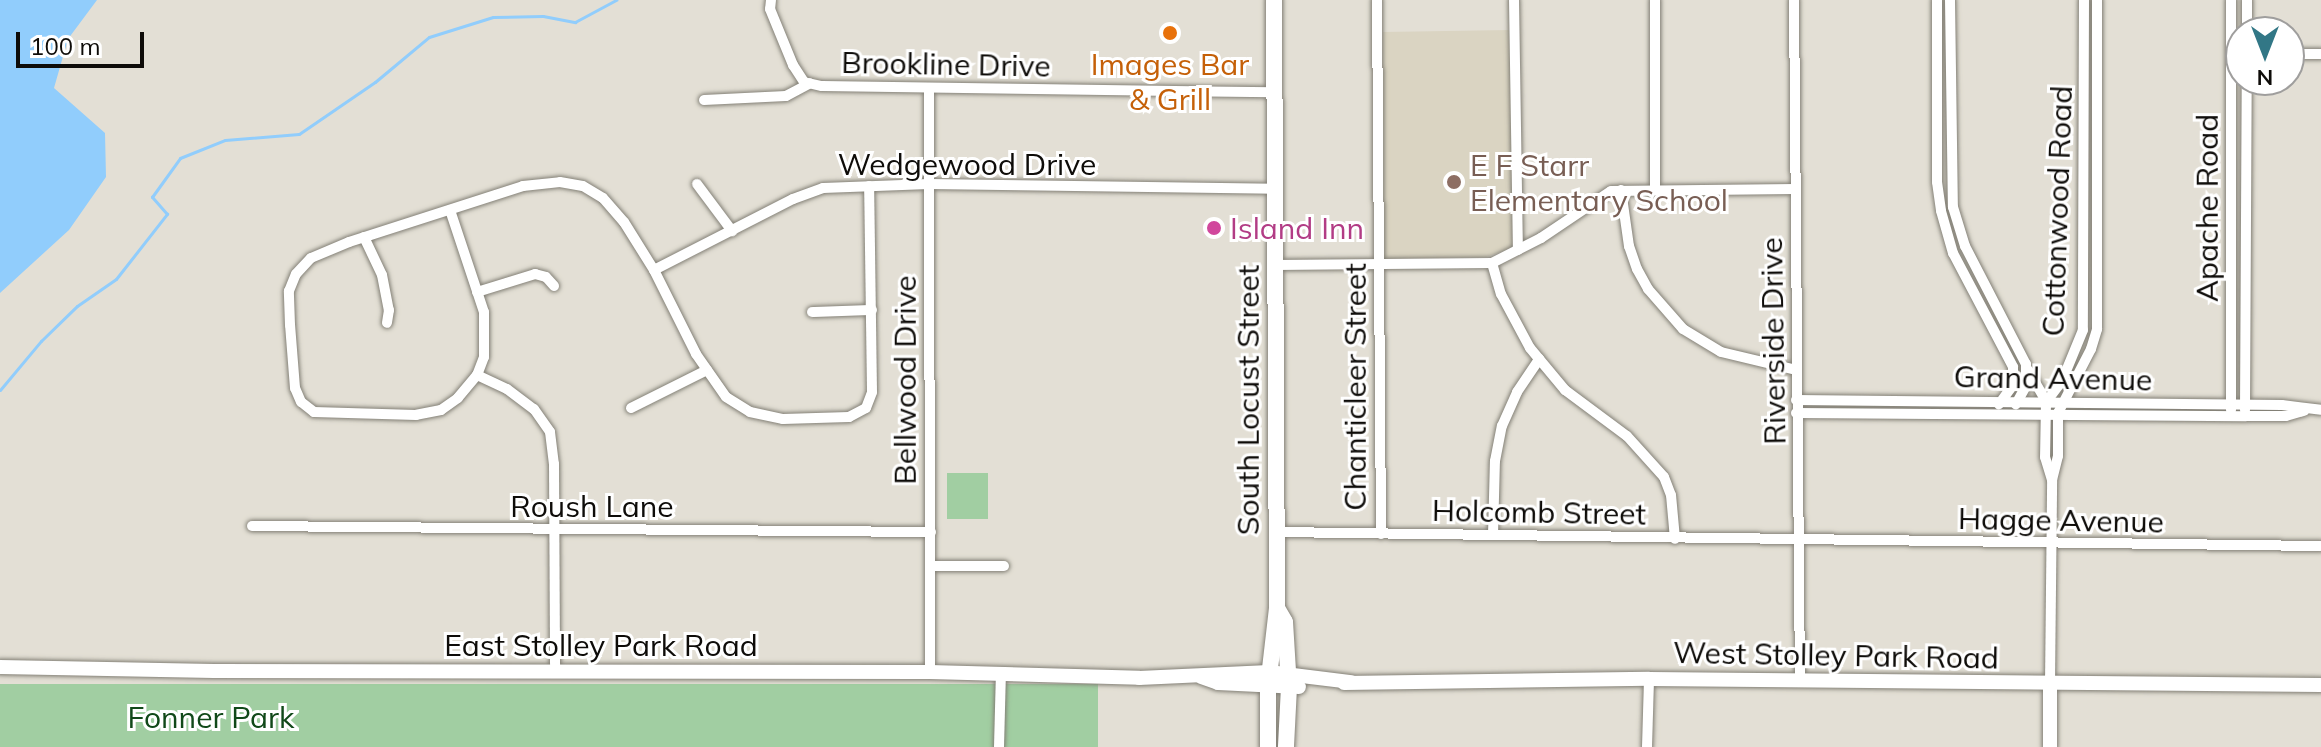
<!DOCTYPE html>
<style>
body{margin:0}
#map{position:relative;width:2321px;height:747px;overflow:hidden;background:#e3dfd5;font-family:Mulish,sans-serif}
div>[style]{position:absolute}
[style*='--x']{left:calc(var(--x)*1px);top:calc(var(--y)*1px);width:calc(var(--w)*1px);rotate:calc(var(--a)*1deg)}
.built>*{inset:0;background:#dad4c2}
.green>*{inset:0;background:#a1cea2;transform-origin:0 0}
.water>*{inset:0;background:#91cdfc}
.stream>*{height:3px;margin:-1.5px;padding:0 1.5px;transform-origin:1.5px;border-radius:1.5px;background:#91cdfc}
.roads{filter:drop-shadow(0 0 2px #838076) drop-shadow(0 0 2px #838076)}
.street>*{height:10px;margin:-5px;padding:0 5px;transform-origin:5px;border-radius:5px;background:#fff}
.secondary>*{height:14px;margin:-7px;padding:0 7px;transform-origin:7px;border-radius:7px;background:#fff}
.primary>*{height:16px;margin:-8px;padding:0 8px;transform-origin:8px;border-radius:8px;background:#fff}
.dots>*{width:22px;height:22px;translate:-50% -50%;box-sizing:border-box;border:4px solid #fff;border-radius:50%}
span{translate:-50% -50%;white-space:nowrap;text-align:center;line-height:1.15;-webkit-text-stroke:6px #fff;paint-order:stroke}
.street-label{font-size:30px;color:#0e0c09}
.food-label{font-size:30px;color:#c56008}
.education-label{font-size:30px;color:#785e54}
.left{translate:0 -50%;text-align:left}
.hotel-label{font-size:30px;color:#b23c85}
.park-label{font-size:30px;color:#114919}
.north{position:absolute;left:2225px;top:16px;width:80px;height:80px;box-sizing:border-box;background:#fff;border:2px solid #9f9e9d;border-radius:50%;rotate:180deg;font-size:22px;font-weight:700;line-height:32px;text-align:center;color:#0e0c09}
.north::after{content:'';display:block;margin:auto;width:28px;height:36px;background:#327786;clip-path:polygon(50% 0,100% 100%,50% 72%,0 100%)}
.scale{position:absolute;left:16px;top:32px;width:128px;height:36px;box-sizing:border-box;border:4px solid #0e0c09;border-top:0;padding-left:10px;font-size:24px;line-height:28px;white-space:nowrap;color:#0e0c09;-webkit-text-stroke:6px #fff;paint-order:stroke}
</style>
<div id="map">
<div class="built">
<div style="clip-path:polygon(1510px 30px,1514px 247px,1486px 257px,1384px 259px,1383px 32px)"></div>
</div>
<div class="green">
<div style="left:947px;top:473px;width:41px;height:46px"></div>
<div style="left:0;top:684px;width:1098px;height:63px"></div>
</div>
<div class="water">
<div style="clip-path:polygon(0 0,97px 0,68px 39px,54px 88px,105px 133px,106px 177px,69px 230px,0 293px)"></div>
</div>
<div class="stream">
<div style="--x:0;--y:390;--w:64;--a:-50.1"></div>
<div style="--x:41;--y:341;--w:50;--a:-44.2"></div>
<div style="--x:77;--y:306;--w:47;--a:-34.7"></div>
<div style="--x:116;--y:279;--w:83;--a:-51.9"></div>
<div style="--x:167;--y:214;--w:23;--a:-131"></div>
<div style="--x:152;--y:197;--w:48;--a:-54.3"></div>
<div style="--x:180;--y:158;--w:48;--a:-21.8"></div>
<div style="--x:225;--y:140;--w:74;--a:-4.6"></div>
<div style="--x:299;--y:134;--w:92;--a:-34.4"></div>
<div style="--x:375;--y:82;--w:70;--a:-39.8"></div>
<div style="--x:429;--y:37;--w:67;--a:-17.4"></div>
<div style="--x:493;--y:17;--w:50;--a:-1.1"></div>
<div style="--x:543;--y:16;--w:33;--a:11"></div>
<div style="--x:575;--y:22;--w:47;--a:-28.2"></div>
</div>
<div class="roads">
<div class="street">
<div style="--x:771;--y:0;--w:9;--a:96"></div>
<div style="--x:770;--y:9;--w:61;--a:67.7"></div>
<div style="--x:793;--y:65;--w:20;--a:57"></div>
<div style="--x:804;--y:82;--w:18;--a:13"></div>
<div style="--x:822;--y:86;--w:452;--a:0.8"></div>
<div style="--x:1377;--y:0;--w:534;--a:89.57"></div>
<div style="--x:1514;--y:0;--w:250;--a:89.1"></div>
<div style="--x:1655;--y:0;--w:189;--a:90"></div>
<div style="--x:1794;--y:0;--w:681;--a:89.5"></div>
<div style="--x:1937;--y:0;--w:182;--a:90"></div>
<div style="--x:1937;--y:182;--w:29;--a:82"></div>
<div style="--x:1941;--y:211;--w:44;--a:74.1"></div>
<div style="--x:1953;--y:253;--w:129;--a:62.2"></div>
<div style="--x:2013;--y:367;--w:18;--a:90"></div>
<div style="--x:2013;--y:385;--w:24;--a:126"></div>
<div style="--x:1950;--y:0;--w:207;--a:89.2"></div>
<div style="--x:1953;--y:207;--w:41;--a:72.9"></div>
<div style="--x:1965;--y:246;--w:133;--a:62.7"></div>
<div style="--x:2026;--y:364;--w:22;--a:90"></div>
<div style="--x:2026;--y:386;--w:21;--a:119"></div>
<div style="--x:2084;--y:0;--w:330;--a:90.2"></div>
<div style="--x:2083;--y:330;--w:55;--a:112.4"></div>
<div style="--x:2062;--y:381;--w:26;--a:127"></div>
<div style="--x:2046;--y:402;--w:55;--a:91"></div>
<div style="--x:2045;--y:457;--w:24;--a:73"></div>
<div style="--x:2052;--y:480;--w:25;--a:-76"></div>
<div style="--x:2058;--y:456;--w:43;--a:-90"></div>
<div style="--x:2058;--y:413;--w:72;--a:-62.7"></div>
<div style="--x:2091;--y:349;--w:21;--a:-73"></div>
<div style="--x:2097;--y:329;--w:329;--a:-90"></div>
<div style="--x:2247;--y:0;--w:32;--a:90"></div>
<div style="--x:2289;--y:54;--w:32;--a:0"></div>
<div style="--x:929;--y:88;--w:584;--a:89.9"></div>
<div style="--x:704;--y:100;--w:82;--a:-2.8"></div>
<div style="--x:786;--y:96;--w:27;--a:-28"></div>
<div style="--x:697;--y:184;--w:59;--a:53.3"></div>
<div style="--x:1621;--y:190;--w:57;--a:81.9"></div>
<div style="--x:1629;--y:246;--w:24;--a:71"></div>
<div style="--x:1637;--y:269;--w:23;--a:61"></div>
<div style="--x:1648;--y:289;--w:53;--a:48.8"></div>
<div style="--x:1683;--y:329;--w:44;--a:31.2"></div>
<div style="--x:1721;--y:352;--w:77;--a:13.5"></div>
<div style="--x:450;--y:210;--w:108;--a:71.6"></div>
<div style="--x:484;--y:312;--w:45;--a:90"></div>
<div style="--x:484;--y:357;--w:19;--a:111"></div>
<div style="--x:477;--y:375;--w:30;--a:130"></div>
<div style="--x:458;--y:398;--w:21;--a:145"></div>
<div style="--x:441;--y:410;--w:25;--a:169"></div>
<div style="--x:416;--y:415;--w:102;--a:-178.3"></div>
<div style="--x:314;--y:412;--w:16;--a:-142"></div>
<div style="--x:301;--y:402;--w:15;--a:-113"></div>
<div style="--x:295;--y:388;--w:63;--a:-94.5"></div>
<div style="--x:290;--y:325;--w:34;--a:-92"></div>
<div style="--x:289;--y:291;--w:18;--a:-68"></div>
<div style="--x:296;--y:274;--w:22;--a:-47"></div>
<div style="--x:311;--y:258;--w:41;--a:-22.8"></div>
<div style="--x:349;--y:242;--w:183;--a:-17.8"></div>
<div style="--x:523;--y:186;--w:37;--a:-6"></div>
<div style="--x:560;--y:182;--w:23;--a:10"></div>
<div style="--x:583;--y:186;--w:23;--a:31"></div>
<div style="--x:603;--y:198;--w:32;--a:49"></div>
<div style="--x:624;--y:222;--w:57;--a:58"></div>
<div style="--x:654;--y:270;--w:94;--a:63.4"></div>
<div style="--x:696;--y:354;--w:52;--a:55.1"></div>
<div style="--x:726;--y:397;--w:28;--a:32"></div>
<div style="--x:750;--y:412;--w:34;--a:12"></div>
<div style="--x:783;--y:419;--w:66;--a:-1.7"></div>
<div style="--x:849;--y:417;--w:19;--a:-28"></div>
<div style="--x:866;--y:408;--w:17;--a:-69"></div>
<div style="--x:872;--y:392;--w:206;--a:-90.8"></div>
<div style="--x:364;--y:237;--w:42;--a:64.7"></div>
<div style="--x:382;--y:275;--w:36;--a:79"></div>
<div style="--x:389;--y:310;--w:13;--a:99"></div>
<div style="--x:1492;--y:263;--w:32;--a:74"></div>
<div style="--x:1501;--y:294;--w:61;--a:61.8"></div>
<div style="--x:1530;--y:348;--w:55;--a:50.2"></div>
<div style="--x:1565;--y:390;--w:77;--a:36.6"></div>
<div style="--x:1627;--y:436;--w:55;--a:47.9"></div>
<div style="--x:1664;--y:477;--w:19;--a:69"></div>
<div style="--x:1671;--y:495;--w:44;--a:84.8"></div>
<div style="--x:1275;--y:265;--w:217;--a:-0.5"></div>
<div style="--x:1492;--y:263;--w:55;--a:-27"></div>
<div style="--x:1541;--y:238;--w:84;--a:-33.9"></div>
<div style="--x:1611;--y:191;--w:184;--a:-0.6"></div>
<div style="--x:654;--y:270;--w:156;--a:-27.1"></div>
<div style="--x:793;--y:199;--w:32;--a:-20"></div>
<div style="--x:823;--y:188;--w:106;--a:-2.2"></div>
<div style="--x:929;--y:184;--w:346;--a:0.8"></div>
<div style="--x:477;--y:292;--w:61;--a:-17.2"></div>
<div style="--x:535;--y:274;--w:11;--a:15"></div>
<div style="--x:546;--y:277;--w:12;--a:48"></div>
<div style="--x:812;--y:312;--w:60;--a:-1.9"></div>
<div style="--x:2028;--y:370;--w:39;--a:60"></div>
<div style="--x:477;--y:375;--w:33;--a:25"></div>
<div style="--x:507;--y:389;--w:34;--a:37"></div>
<div style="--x:534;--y:409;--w:28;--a:55"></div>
<div style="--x:550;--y:432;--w:32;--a:83"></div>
<div style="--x:554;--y:464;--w:207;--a:89.7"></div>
<div style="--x:1796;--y:400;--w:486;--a:0.6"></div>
<div style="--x:2282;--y:405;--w:39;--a:7"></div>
<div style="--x:631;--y:408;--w:85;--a:-26.6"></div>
<div style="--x:2231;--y:410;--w:410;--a:-90"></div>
<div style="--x:2245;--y:410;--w:330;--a:-89.7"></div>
<div style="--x:1796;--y:413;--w:450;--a:0.4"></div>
<div style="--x:2246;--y:416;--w:40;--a:0"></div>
<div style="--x:2286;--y:416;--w:19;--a:-16"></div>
<div style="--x:252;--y:526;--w:679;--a:0.51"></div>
<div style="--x:1276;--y:532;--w:1045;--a:0.77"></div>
<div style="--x:1493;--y:535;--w:74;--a:-88.5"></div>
<div style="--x:1495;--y:461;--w:36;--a:-79"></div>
<div style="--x:1502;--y:426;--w:37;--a:-66"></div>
<div style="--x:1517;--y:392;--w:40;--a:-56"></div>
<div style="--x:931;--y:566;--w:73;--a:0"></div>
<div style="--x:2050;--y:684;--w:204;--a:-89.4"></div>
<div style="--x:999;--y:747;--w:74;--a:-88.5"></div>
<div style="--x:1647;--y:747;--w:68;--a:-88.3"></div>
</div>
<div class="secondary">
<div style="--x:0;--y:667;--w:214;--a:1.1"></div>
<div style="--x:214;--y:671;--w:716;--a:0.08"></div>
<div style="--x:930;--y:672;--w:209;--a:1.6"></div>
<div style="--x:1139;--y:678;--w:130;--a:-2.6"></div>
<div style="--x:1269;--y:672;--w:83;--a:7"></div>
<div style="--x:1201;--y:677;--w:18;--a:19"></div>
<div style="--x:1218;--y:683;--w:81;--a:2.8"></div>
<div style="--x:1344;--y:683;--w:305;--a:-0.8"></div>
<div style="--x:1649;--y:679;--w:672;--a:0.51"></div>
<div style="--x:2050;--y:747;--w:63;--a:-90"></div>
</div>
<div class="primary">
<div style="--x:1277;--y:608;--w:16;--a:60"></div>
<div style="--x:1285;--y:622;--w:65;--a:86.5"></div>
<div style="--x:1289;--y:687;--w:60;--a:92.9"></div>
<div style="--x:1268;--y:747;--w:61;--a:-90"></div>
<div style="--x:1268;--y:686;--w:79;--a:-83.4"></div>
<div style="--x:1277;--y:608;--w:608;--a:-90.28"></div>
</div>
</div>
<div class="dots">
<div style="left:1170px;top:33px;background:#e8710a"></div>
<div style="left:1454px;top:182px;background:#8d6e63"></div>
<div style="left:1214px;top:228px;background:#d1479c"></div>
</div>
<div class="street-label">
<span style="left:946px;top:64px;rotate:1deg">Brookline Drive</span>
<span style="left:967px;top:164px">Wedgewood Drive</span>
<span style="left:2207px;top:208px;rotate:-90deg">Apache Road</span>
<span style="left:2057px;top:211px;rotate:-88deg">Cottonwood Road</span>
<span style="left:1773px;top:341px;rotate:-91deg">Riverside Drive</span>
<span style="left:2053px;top:378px;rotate:1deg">Grand Avenue</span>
<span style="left:905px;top:380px;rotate:-90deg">Bellwood Drive</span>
<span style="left:1355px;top:387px;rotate:-90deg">Chanticleer Street</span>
<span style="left:1248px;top:400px;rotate:-90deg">South Locust Street</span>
<span style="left:592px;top:506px">Roush Lane</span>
<span style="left:1539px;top:512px;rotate:1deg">Holcomb Street</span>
<span style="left:2061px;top:520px;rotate:1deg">Hagge Avenue</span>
<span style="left:601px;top:645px">East Stolley Park Road</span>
<span style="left:1836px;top:655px;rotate:1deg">West Stolley Park Road</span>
</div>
<div class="food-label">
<span style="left:1170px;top:81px">Images Bar<br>&amp; Grill</span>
</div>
<div class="education-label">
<span class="left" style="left:1470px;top:182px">E F Starr<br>Elementary School</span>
</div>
<div class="hotel-label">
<span class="left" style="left:1230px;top:228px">Island Inn</span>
</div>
<div class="park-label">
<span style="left:211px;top:717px">Fonner Park</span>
</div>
<div class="north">N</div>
<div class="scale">100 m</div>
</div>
